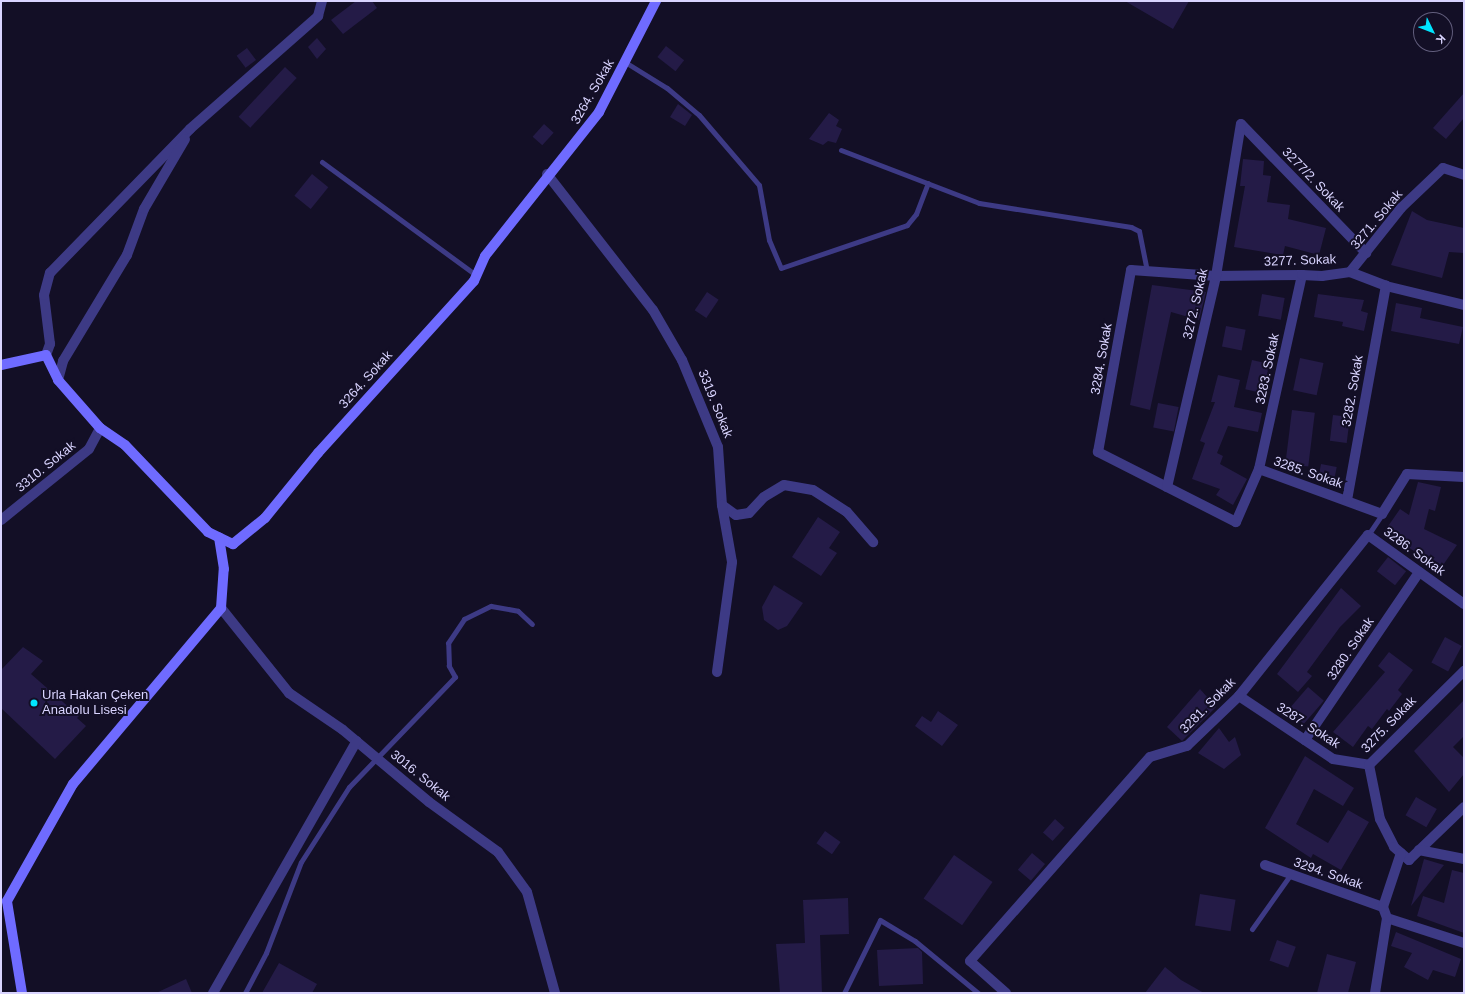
<!DOCTYPE html>
<meta charset="utf-8">
<style>
body{margin:0}
#map{position:relative;width:1465px;height:994px;overflow:hidden;background:#130f26;font-family:Arial,sans-serif}
div>[style]{position:absolute}
[style*='--x']{left:calc(var(--x)*1px);top:calc(var(--y)*1px);width:calc(var(--w)*1px);rotate:calc(var(--a)*1deg)}
.building>*{inset:0;background:#241b47;transform-origin:0 0}
.lane>*{height:5px;margin:-2.5px;padding:0 2.5px;transform-origin:2.5px;border-radius:2.5px;background:#3d3a85}
.street>*{height:10px;margin:-5px;padding:0 5px;transform-origin:5px;border-radius:5px;background:#3d3a85}
.secondary>*{height:10px;margin:-5px;padding:0 5px;transform-origin:5px;border-radius:5px;background:#6f6bff}
.dots>*{width:11px;height:11px;translate:-50% -50%;box-sizing:border-box;border:2px solid #130f26;border-radius:50%}
span{translate:-50% -50%;white-space:nowrap;text-align:center;line-height:1.15;-webkit-text-stroke:4px #130f26;paint-order:stroke}
.street-label{font-size:13px;color:#d9d4ff}
.poi-label{font-size:13px;color:#d9d4ff}
.left{translate:0 -50%;text-align:left}
.frame{position:absolute;inset:0;border:2px solid #d9d4ff;pointer-events:none}
.north{position:absolute;left:1413px;top:12px;width:40px;height:40px;box-sizing:border-box;background:#130f26;border:1px solid #625e7d;border-radius:50%;rotate:133deg;font-size:11px;font-weight:700;line-height:16px;text-align:center;color:#d9d4ff}
.north::after{content:'';display:block;margin:auto;width:14px;height:18px;background:#00e5ff;clip-path:polygon(50% 0,100% 100%,50% 72%,0 100%)}
</style>
<div id="map">
<div class="building">
<div style="clip-path:polygon(356px 1px,372px 1px,377px 8px,343px 34px,331px 20px)"></div>
<div style="clip-path:polygon(1125px 1px,1189px 1px,1173px 29px)"></div>
<div style="clip-path:polygon(317px 38px,326px 49px,317px 59px,308px 47px)"></div>
<div style="left:666px;top:46px;width:23px;height:14px;rotate:38deg"></div>
<div style="left:247px;top:48px;width:15px;height:13px;rotate:53deg"></div>
<div style="left:285px;top:67px;width:16px;height:68px;rotate:43deg"></div>
<div style="clip-path:polygon(1464px 93px,1464px 118px,1446px 139px,1433px 128px)"></div>
<div style="clip-path:polygon(678px 104px,692px 115px,685px 126px,670px 117px)"></div>
<div style="clip-path:polygon(829px 113px,839px 120px,836px 126px,842px 129px,836px 143px,828px 141px,823px 145px,809px 139px)"></div>
<div style="left:544px;top:124px;width:13px;height:17px;rotate:42deg"></div>
<div style="clip-path:polygon(1243px 159px,1264px 161px,1263px 175px,1271px 176px,1267px 202px,1290px 205px,1288px 219px,1326px 228px,1319px 255px,1285px 246px,1283px 255px,1234px 247px,1245px 186px,1240px 186px)"></div>
<div style="left:312px;top:174px;width:21px;height:28px;rotate:39deg"></div>
<div style="clip-path:polygon(1412px 211px,1427px 220px,1464px 228px,1464px 253px,1449px 252px,1442px 278px,1391px 265px)"></div>
<div style="clip-path:polygon(1152px 285px,1206px 292px,1199px 320px,1171px 312px,1150px 410px,1130px 405px)"></div>
<div style="left:707px;top:292px;width:14px;height:22px;rotate:34deg"></div>
<div style="left:1262px;top:294px;width:23px;height:22px;rotate:10deg"></div>
<div style="clip-path:polygon(1318px 294px,1364px 300px,1361px 311px,1368px 313px,1364px 331px,1342px 326px,1343px 322px,1314px 317px)"></div>
<div style="clip-path:polygon(1396px 303px,1422px 308px,1420px 318px,1463px 327px,1459px 344px,1391px 331px)"></div>
<div style="left:1226px;top:326px;width:20px;height:21px;rotate:11deg"></div>
<div style="left:1300px;top:358px;width:24px;height:33px;rotate:12deg"></div>
<div style="left:1252px;top:360px;width:18px;height:30px;rotate:13deg"></div>
<div style="clip-path:polygon(1218px 375px,1240px 380px,1234px 407px,1262px 413px,1258px 432px,1228px 426px,1217px 453px,1223px 456px,1220px 464px,1247px 479px,1233px 505px,1216px 495px,1220px 489px,1192px 479px,1205px 443px,1200px 441px,1215px 402px,1211px 402px)"></div>
<div style="left:1158px;top:403px;width:21px;height:25px;rotate:11deg"></div>
<div style="left:1292px;top:410px;width:23px;height:54px;rotate:7deg"></div>
<div style="left:1333px;top:415px;width:17px;height:26px;rotate:7deg"></div>
<div style="left:1321px;top:464px;width:16px;height:16px;rotate:11deg"></div>
<div style="clip-path:polygon(1418px 482px,1441px 487px,1435px 511px,1429px 509px,1424px 529px,1457px 545px,1441px 568px,1384px 532px,1400px 509px,1409px 515px)"></div>
<div style="clip-path:polygon(818px 517px,840px 532px,829px 548px,837px 553px,821px 576px,792px 557px)"></div>
<div style="left:1388px;top:557px;width:23px;height:18px;rotate:38deg"></div>
<div style="clip-path:polygon(774px 585px,803px 603px,787px 626px,778px 630px,764px 620px,762px 607px)"></div>
<div style="clip-path:polygon(1341px 588px,1361px 606px,1340px 627px,1307px 672px,1312px 676px,1298px 692px,1277px 674px)"></div>
<div style="left:1445px;top:637px;width:19px;height:29px;rotate:28deg"></div>
<div style="clip-path:polygon(23px 647px,43px 661px,31px 674px,79px 716px,77px 718px,86px 726px,55px 759px,1px 708px,1px 670px)"></div>
<div style="clip-path:polygon(1389px 652px,1413px 670px,1398px 690px,1402px 694px,1389px 711px,1387px 709px,1372px 729px,1368px 726px,1353px 747px,1333px 732px,1385px 672px,1378px 666px)"></div>
<div style="left:1308px;top:687px;width:21px;height:31px;rotate:41deg"></div>
<div style="clip-path:polygon(1200px 689px,1216px 707px,1182px 741px,1167px 727px)"></div>
<div style="clip-path:polygon(1464px 700px,1464px 736px,1453px 747px,1464px 758px,1464px 774px,1449px 792px,1414px 751px)"></div>
<div style="clip-path:polygon(938px 711px,958px 725px,942px 746px,915px 726px,922px 716px,931px 722px)"></div>
<div style="clip-path:polygon(1219px 728px,1229px 742px,1235px 737px,1241px 755px,1224px 769px,1198px 753px)"></div>
<div style="clip-path:polygon(1305px 756px,1354px 788px,1343px 806px,1314px 789px,1296px 824px,1328px 843px,1348px 810px,1369px 822px,1341px 870px,1313px 854px,1311px 858px,1265px 828px)"></div>
<div style="left:1416px;top:797px;width:24px;height:21px;rotate:30deg"></div>
<div style="left:1055px;top:819px;width:13px;height:18px;rotate:42deg"></div>
<div style="left:825px;top:831px;width:19px;height:15px;rotate:35deg"></div>
<div style="left:1032px;top:853px;width:17px;height:22px;rotate:40deg"></div>
<div style="left:954px;top:855px;width:47px;height:53px;rotate:35deg"></div>
<div style="clip-path:polygon(1424px 859px,1444px 865px,1411px 906px)"></div>
<div style="clip-path:polygon(1452px 870px,1464px 873px,1464px 933px,1417px 916px,1423px 896px,1444px 903px)"></div>
<div style="left:1200px;top:894px;width:36px;height:32px;rotate:9deg"></div>
<div style="clip-path:polygon(848px 898px,849px 934px,820px 935px,822px 993px,780px 993px,776px 944px,805px 943px,803px 900px)"></div>
<div style="clip-path:polygon(1396px 932px,1461px 959px,1455px 977px,1433px 970px,1428px 980px,1404px 967px,1412px 953px,1391px 946px)"></div>
<div style="left:1277px;top:940px;width:20px;height:22px;rotate:20deg"></div>
<div style="clip-path:polygon(918px 948px,922px 952px,923px 984px,879px 986px,877px 950px)"></div>
<div style="clip-path:polygon(1327px 954px,1356px 962px,1348px 993px,1317px 993px)"></div>
<div style="clip-path:polygon(279px 963px,317px 984px,312px 993px,262px 993px)"></div>
<div style="clip-path:polygon(1165px 967px,1181px 980px,1204px 993px,1145px 993px)"></div>
<div style="clip-path:polygon(186px 979px,192px 993px,156px 993px)"></div>
</div>
<div class="lane">
<div style="--x:625;--y:62;--w:49;--a:31.8"></div>
<div style="--x:667;--y:88;--w:42;--a:40.2"></div>
<div style="--x:699;--y:115;--w:92;--a:49.4"></div>
<div style="--x:759;--y:185;--w:56;--a:79.7"></div>
<div style="--x:769;--y:240;--w:30;--a:67"></div>
<div style="--x:781;--y:268;--w:133;--a:-18.8"></div>
<div style="--x:907;--y:225;--w:14;--a:-51"></div>
<div style="--x:916;--y:214;--w:33;--a:-69"></div>
<div style="--x:841;--y:150;--w:148;--a:21"></div>
<div style="--x:979;--y:203;--w:154;--a:9"></div>
<div style="--x:1131;--y:227;--w:9;--a:27"></div>
<div style="--x:1139;--y:231;--w:41;--a:78.7"></div>
<div style="--x:322;--y:162;--w:191;--a:36.3"></div>
<div style="--x:1368;--y:535;--w:25;--a:-56"></div>
<div style="--x:1252;--y:929;--w:67;--a:-54.7"></div>
<div style="--x:245;--y:993;--w:45;--a:-62.3"></div>
<div style="--x:266;--y:953;--w:97;--a:-69"></div>
<div style="--x:301;--y:862;--w:89;--a:-57.4"></div>
<div style="--x:349;--y:787;--w:153;--a:-46.1"></div>
<div style="--x:455;--y:677;--w:13;--a:-119"></div>
<div style="--x:449;--y:666;--w:23;--a:-92"></div>
<div style="--x:448;--y:643;--w:29;--a:-56"></div>
<div style="--x:464;--y:619;--w:30;--a:-26"></div>
<div style="--x:491;--y:606;--w:27;--a:10"></div>
<div style="--x:518;--y:611;--w:19;--a:43"></div>
<div style="--x:844;--y:993;--w:81;--a:-63.7"></div>
<div style="--x:880;--y:920;--w:41;--a:31"></div>
<div style="--x:915;--y:941;--w:82;--a:39.5"></div>
</div>
<div class="street">
<div style="--x:1241;--y:124;--w:180;--a:45.9"></div>
<div style="--x:547;--y:174;--w:172;--a:52.1"></div>
<div style="--x:653;--y:310;--w:58;--a:59.9"></div>
<div style="--x:682;--y:360;--w:94;--a:67.5"></div>
<div style="--x:718;--y:447;--w:58;--a:86.1"></div>
<div style="--x:722;--y:505;--w:17;--a:36"></div>
<div style="--x:736;--y:515;--w:13;--a:-9"></div>
<div style="--x:749;--y:513;--w:22;--a:-47"></div>
<div style="--x:764;--y:497;--w:23;--a:-31"></div>
<div style="--x:784;--y:485;--w:29;--a:10"></div>
<div style="--x:813;--y:490;--w:40;--a:32.9"></div>
<div style="--x:847;--y:512;--w:40;--a:49"></div>
<div style="--x:1350;--y:272;--w:82;--a:-51.4"></div>
<div style="--x:1401;--y:208;--w:58;--a:-43.6"></div>
<div style="--x:1443;--y:168;--w:22;--a:18"></div>
<div style="--x:1302;--y:275;--w:199;--a:102.5"></div>
<div style="--x:1259;--y:469;--w:58;--a:113.5"></div>
<div style="--x:1236;--y:522;--w:155;--a:-153.1"></div>
<div style="--x:1098;--y:452;--w:185;--a:-79.7"></div>
<div style="--x:1131;--y:270;--w:85;--a:4"></div>
<div style="--x:1216;--y:276;--w:86;--a:-0.7"></div>
<div style="--x:1302;--y:275;--w:20;--a:3"></div>
<div style="--x:1322;--y:276;--w:28;--a:-8"></div>
<div style="--x:1350;--y:272;--w:39;--a:21"></div>
<div style="--x:1386;--y:286;--w:80;--a:13.7"></div>
<div style="--x:46;--y:355;--w:12;--a:-70"></div>
<div style="--x:50;--y:344;--w:49;--a:-97"></div>
<div style="--x:44;--y:295;--w:23;--a:-75"></div>
<div style="--x:50;--y:273;--w:201;--a:-45.8"></div>
<div style="--x:190;--y:129;--w:171;--a:-41.4"></div>
<div style="--x:318;--y:16;--w:16;--a:-75"></div>
<div style="--x:58;--y:380;--w:20;--a:-75"></div>
<div style="--x:63;--y:361;--w:124;--a:-58.9"></div>
<div style="--x:127;--y:255;--w:49;--a:-69.7"></div>
<div style="--x:144;--y:209;--w:81;--a:-59.6"></div>
<div style="--x:1259;--y:469;--w:131;--a:20.1"></div>
<div style="--x:1382;--y:514;--w:47;--a:-58"></div>
<div style="--x:1407;--y:474;--w:57;--a:3"></div>
<div style="--x:1167;--y:487;--w:217;--a:-76.9"></div>
<div style="--x:1216;--y:276;--w:154;--a:-80.7"></div>
<div style="--x:1347;--y:500;--w:218;--a:-79.7"></div>
<div style="--x:1;--y:520;--w:113;--a:-38.9"></div>
<div style="--x:89;--y:449;--w:24;--a:-62"></div>
<div style="--x:221;--y:608;--w:109;--a:51.3"></div>
<div style="--x:289;--y:693;--w:65;--a:34.4"></div>
<div style="--x:343;--y:730;--w:112;--a:39.9"></div>
<div style="--x:429;--y:802;--w:85;--a:35.9"></div>
<div style="--x:498;--y:852;--w:49;--a:54.1"></div>
<div style="--x:527;--y:892;--w:105;--a:74.5"></div>
<div style="--x:717;--y:672;--w:111;--a:-82.2"></div>
<div style="--x:732;--y:562;--w:58;--a:-100"></div>
<div style="--x:1239;--y:696;--w:113;--a:33.8"></div>
<div style="--x:1333;--y:759;--w:36;--a:9"></div>
<div style="--x:1305;--y:740;--w:203;--a:-55.8"></div>
<div style="--x:1369;--y:765;--w:55;--a:78.5"></div>
<div style="--x:1380;--y:819;--w:31;--a:63"></div>
<div style="--x:1394;--y:847;--w:20;--a:41"></div>
<div style="--x:1409;--y:860;--w:76;--a:-43.9"></div>
<div style="--x:1369;--y:765;--w:134;--a:-44.7"></div>
<div style="--x:1419;--y:850;--w:46;--a:11.3"></div>
<div style="--x:1265;--y:865;--w:125;--a:19.6"></div>
<div style="--x:1387;--y:918;--w:81;--a:18"></div>
<div style="--x:213;--y:993;--w:290;--a:-60.3"></div>
<div style="--x:1006;--y:993;--w:48;--a:-138.4"></div>
<div style="--x:970;--y:961;--w:272;--a:-48.6"></div>
<div style="--x:1150;--y:757;--w:39;--a:-17"></div>
<div style="--x:1187;--y:746;--w:72;--a:-43.9"></div>
<div style="--x:1239;--y:696;--w:206;--a:-51.3"></div>
<div style="--x:1368;--y:535;--w:118;--a:35.7"></div>
<div style="--x:1375;--y:993;--w:76;--a:-80.9"></div>
<div style="--x:1387;--y:918;--w:12;--a:-110"></div>
<div style="--x:1383;--y:907;--w:57;--a:-71.6"></div>
</div>
<div class="secondary">
<div style="--x:1;--y:365;--w:46;--a:-12.5"></div>
<div style="--x:46;--y:355;--w:28;--a:64"></div>
<div style="--x:58;--y:380;--w:64;--a:48.8"></div>
<div style="--x:100;--y:428;--w:30;--a:34"></div>
<div style="--x:125;--y:445;--w:120;--a:46.3"></div>
<div style="--x:208;--y:532;--w:28;--a:26"></div>
<div style="--x:233;--y:544;--w:41;--a:-39.1"></div>
<div style="--x:265;--y:518;--w:84;--a:-50.8"></div>
<div style="--x:318;--y:453;--w:232;--a:-47.8"></div>
<div style="--x:474;--y:281;--w:27;--a:-66"></div>
<div style="--x:485;--y:256;--w:184;--a:-51.6"></div>
<div style="--x:599;--y:112;--w:125;--a:-62.8"></div>
<div style="--x:22;--y:993;--w:93;--a:-99.3"></div>
<div style="--x:7;--y:901;--w:134;--a:-60.6"></div>
<div style="--x:73;--y:784;--w:230;--a:-49.9"></div>
<div style="--x:221;--y:608;--w:39;--a:-86"></div>
<div style="--x:224;--y:569;--w:32;--a:-99"></div>
</div>
<div class="dots">
<div style="left:34px;top:703px;background:#00e5ff"></div>
</div>
<div class="street-label">
<span style="left:593px;top:92px;rotate:-60deg">3264. Sokak</span>
<span style="left:1313px;top:180px;rotate:46deg">3277/2. Sokak</span>
<span style="left:1377px;top:220px;rotate:-50deg">3271. Sokak</span>
<span style="left:1300px;top:261px;rotate:-2deg">3277. Sokak</span>
<span style="left:1196px;top:304px;rotate:-77deg">3272. Sokak</span>
<span style="left:1102px;top:359px;rotate:-80deg">3284. Sokak</span>
<span style="left:1268px;top:369px;rotate:-78deg">3283. Sokak</span>
<span style="left:366px;top:380px;rotate:-48deg">3264. Sokak</span>
<span style="left:1353px;top:391px;rotate:-80deg">3282. Sokak</span>
<span style="left:715px;top:404px;rotate:68deg">3319. Sokak</span>
<span style="left:46px;top:467px;rotate:-39deg">3310. Sokak</span>
<span style="left:1308px;top:473px;rotate:19deg">3285. Sokak</span>
<span style="left:1414px;top:552px;rotate:36deg">3286. Sokak</span>
<span style="left:1351px;top:649px;rotate:-56deg">3280. Sokak</span>
<span style="left:1208px;top:706px;rotate:-45deg">3281. Sokak</span>
<span style="left:1389px;top:725px;rotate:-46deg">3275. Sokak</span>
<span style="left:1308px;top:726px;rotate:33deg">3287. Sokak</span>
<span style="left:420px;top:776px;rotate:39deg">3016. Sokak</span>
<span style="left:1328px;top:874px;rotate:19deg">3294. Sokak</span>
</div>
<div class="poi-label">
<span class="left" style="left:42px;top:703px">Urla Hakan Çeken<br>Anadolu Lisesi</span>
</div>
<div class="frame"></div>
<div class="north">K</div>
</div>
